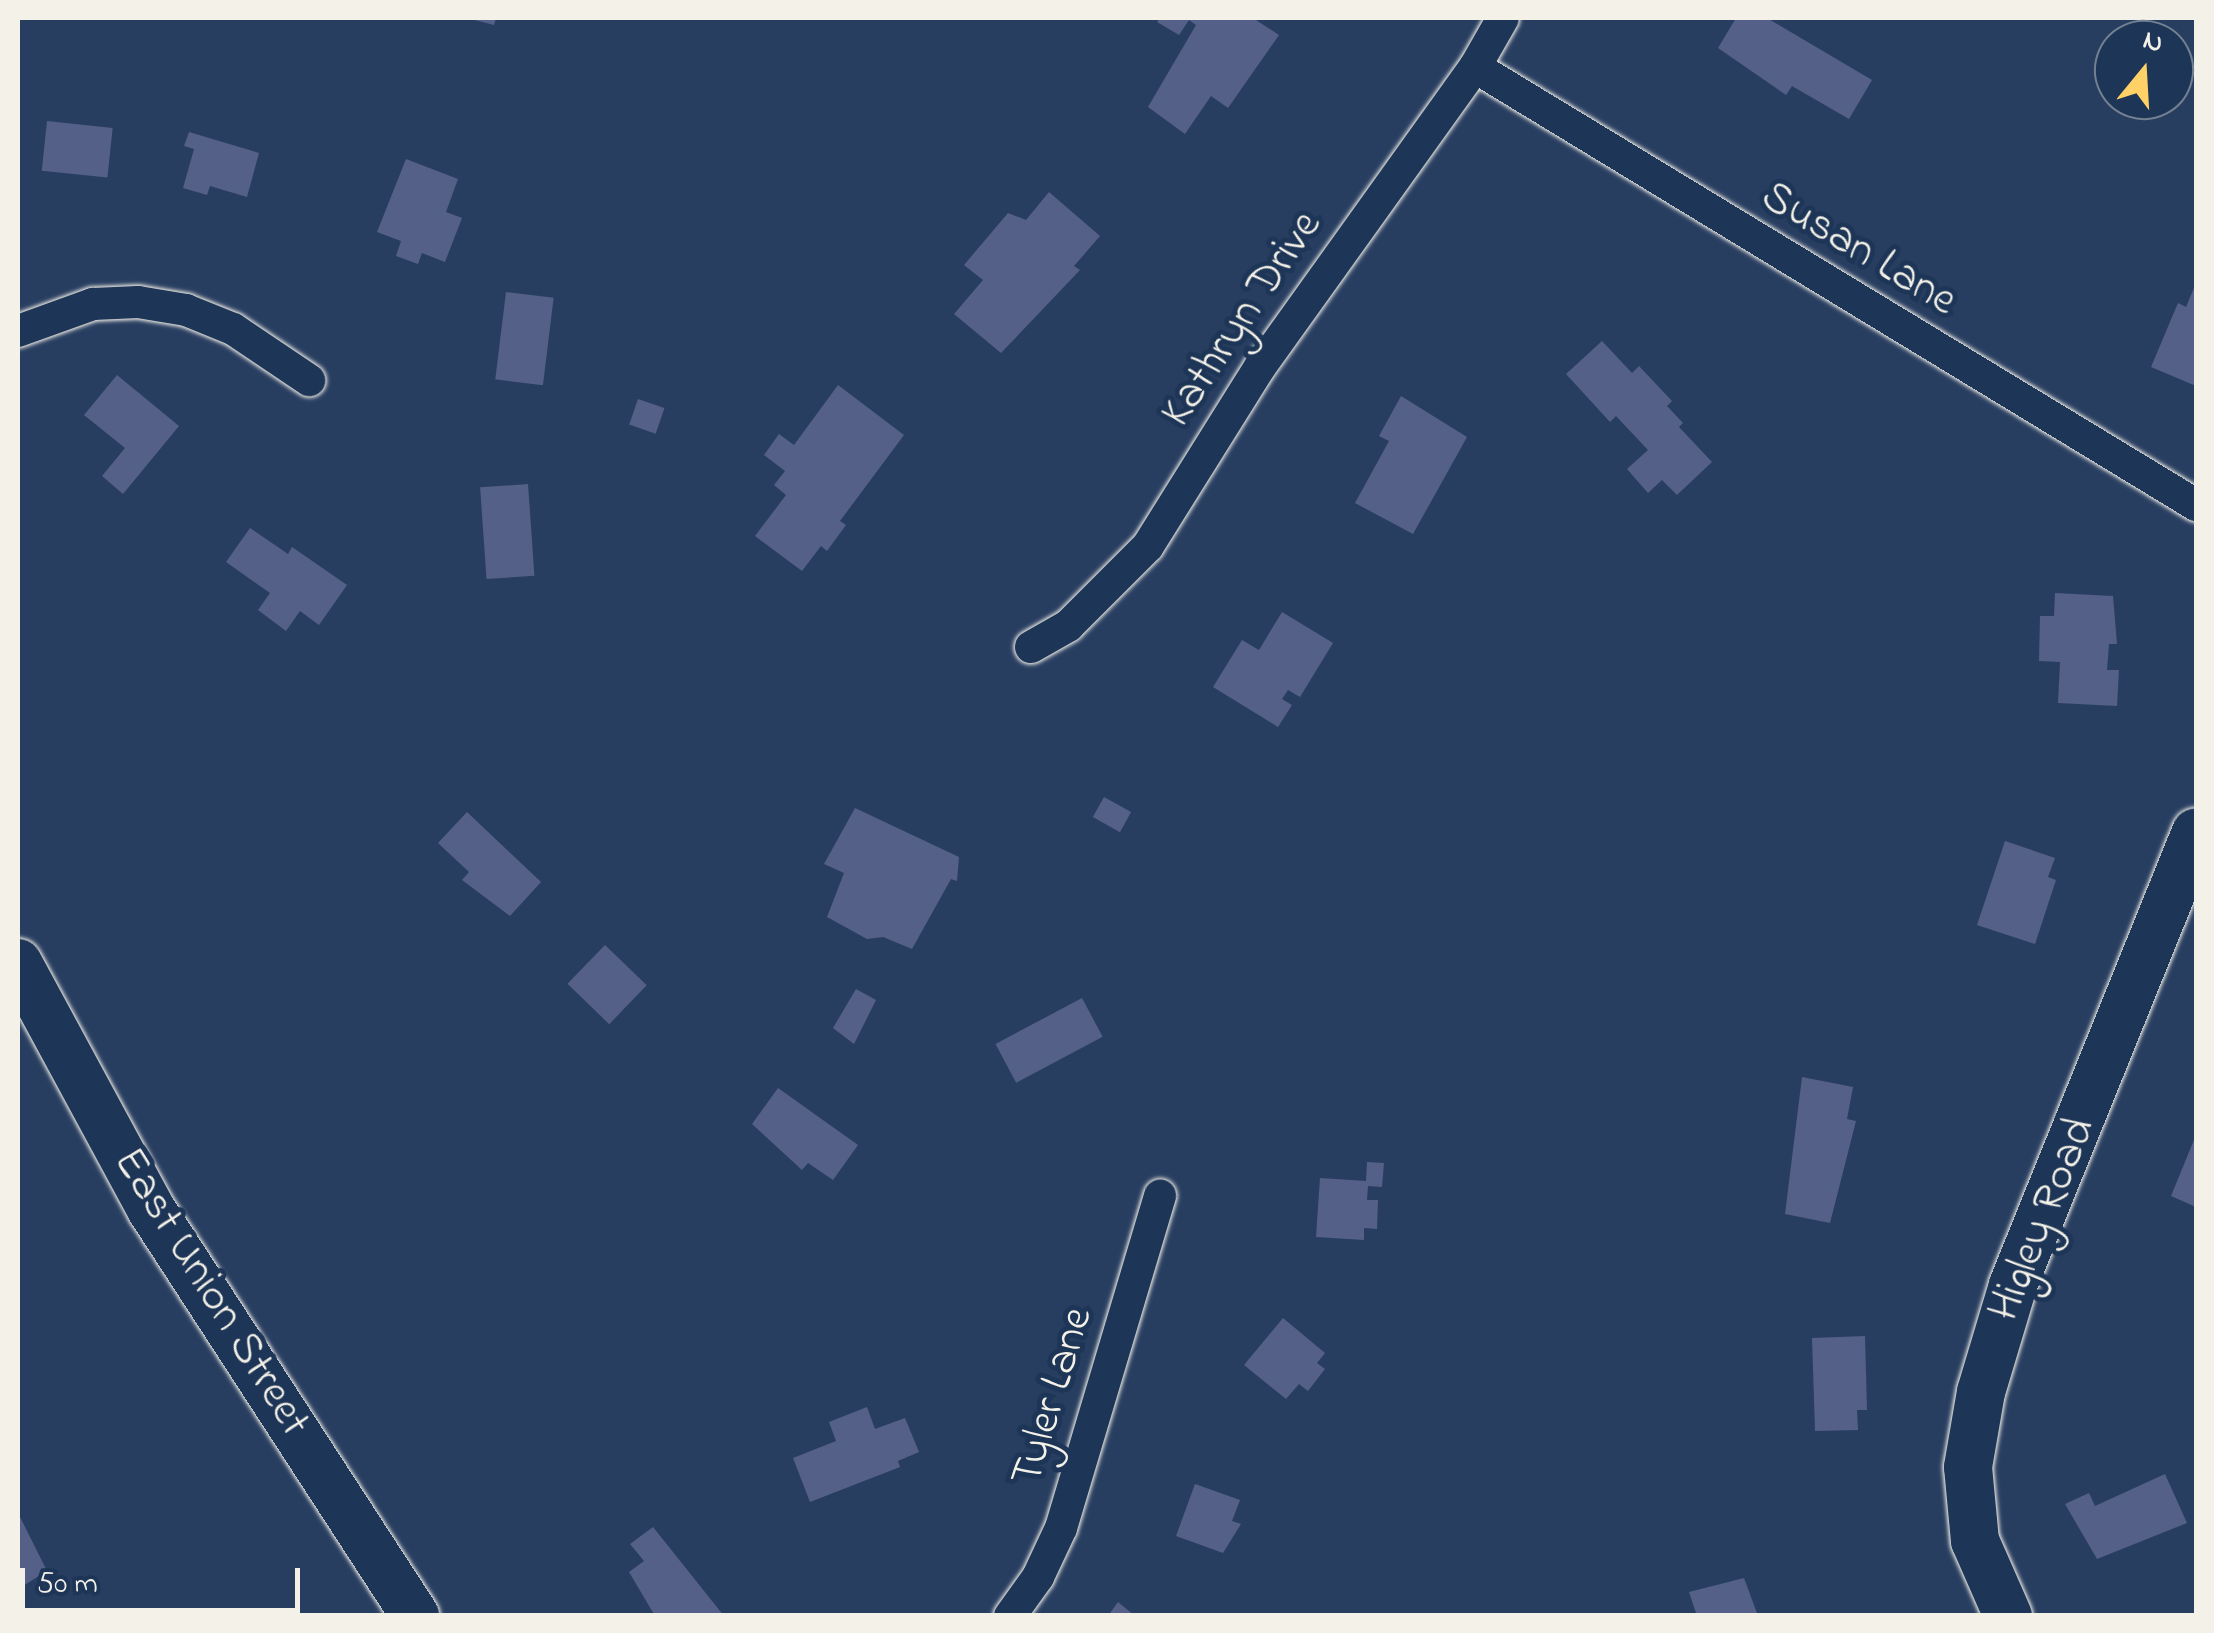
<!DOCTYPE html>
<style>
body{margin:0}
#map{position:relative;width:2214px;height:1633px;overflow:hidden;background:#283e61;font-family:"Indie Flower",sans-serif}
div>[style]{position:absolute}
[style*='--x']{left:calc(var(--x)*1px);top:calc(var(--y)*1px);width:calc(var(--w)*1px);rotate:calc(var(--a)*1deg)}
.building>*{inset:0;background:#546087;transform-origin:0 0}
.roads{filter:drop-shadow(0 0 2px #f4f1e8) drop-shadow(0 0 2px #f4f1e8)}
.street>*{height:32px;margin:-16px;padding:0 16px;transform-origin:16px;border-radius:16px;background:#1d3557}
.secondary>*{height:48px;margin:-24px;padding:0 24px;transform-origin:24px;border-radius:24px;background:#1d3557}
span{translate:-50% -50%;white-space:nowrap;text-align:center;line-height:1.15;-webkit-text-stroke:10px #1d3557;paint-order:stroke}
.street-label{font-size:45px;color:#f4f1e8}
.frame{position:absolute;inset:0;border:20px solid #f4f1e8;pointer-events:none}
.north{position:absolute;left:2094px;top:20px;width:100px;height:100px;box-sizing:border-box;background:#1d3557;border:2px solid #738091;border-radius:50%;rotate:18deg;font-size:28px;font-weight:700;line-height:40px;text-align:center;color:#f4f1e8}
.north::after{content:'';display:block;margin:auto;width:35px;height:45px;background:#ffd166;clip-path:polygon(50% 0,100% 100%,50% 72%,0 100%)}
.scale{position:absolute;left:20px;top:1568px;width:280px;height:45px;box-sizing:border-box;border:5px solid #f4f1e8;border-top:0;padding-left:12px;font-size:30px;line-height:35px;white-space:nowrap;color:#f4f1e8;-webkit-text-stroke:8px #1d3557;paint-order:stroke}
</style>
<div id="map">
<div class="building">
<div style="clip-path:polygon(467px 18px,496px 18px,494px 25px)"></div>
<div style="clip-path:polygon(1160px 18px,1253px 18px,1279px 35px,1228px 108px,1211px 96px,1185px 134px,1148px 107px,1196px 25px,1189px 20px,1179px 35px,1157px 22px)"></div>
<div style="clip-path:polygon(1736px 18px,1767px 18px,1872px 80px,1849px 119px,1792px 86px,1786px 95px,1718px 48px)"></div>
<div style="left:47px;top:121px;width:66px;height:50px;rotate:6deg"></div>
<div style="clip-path:polygon(189px 132px,259px 153px,247px 197px,210px 186px,207px 195px,183px 188px,194px 149px,184px 146px)"></div>
<div style="clip-path:polygon(406px 159px,458px 179px,446px 212px,462px 218px,445px 262px,422px 253px,418px 264px,396px 256px,401px 241px,377px 232px)"></div>
<div style="clip-path:polygon(1049px 192px,1100px 236px,1074px 266px,1080px 270px,1001px 353px,954px 314px,983px 280px,964px 265px,1008px 213px,1026px 220px)"></div>
<div style="clip-path:polygon(2196px 283px,2196px 386px,2151px 367px,2178px 303px,2186px 307px)"></div>
<div style="left:506px;top:292px;width:48px;height:88px;rotate:7deg"></div>
<div style="clip-path:polygon(1602px 341px,1632px 373px,1639px 366px,1672px 401px,1667px 406px,1683px 423px,1679px 427px,1712px 462px,1677px 495px,1662px 480px,1648px 493px,1627px 469px,1648px 450px,1616px 416px,1610px 422px,1566px 374px)"></div>
<div style="clip-path:polygon(117px 375px,179px 426px,123px 494px,102px 476px,125px 448px,84px 415px)"></div>
<div style="clip-path:polygon(838px 385px,904px 435px,840px 521px,846px 525px,827px 551px,821px 546px,802px 571px,755px 536px,786px 495px,774px 485px,785px 471px,764px 455px,779px 434px,794px 445px)"></div>
<div style="clip-path:polygon(1401px 396px,1467px 437px,1413px 534px,1355px 503px,1389px 441px,1379px 436px)"></div>
<div style="left:638px;top:399px;width:28px;height:27px;rotate:19deg"></div>
<div style="left:528px;top:484px;width:92px;height:48px;rotate:86deg"></div>
<div style="clip-path:polygon(250px 528px,288px 554px,292px 547px,347px 585px,319px 625px,300px 611px,286px 631px,258px 610px,270px 593px,226px 562px)"></div>
<div style="clip-path:polygon(2055px 593px,2113px 596px,2117px 644px,2109px 644px,2107px 670px,2119px 670px,2117px 706px,2058px 703px,2060px 662px,2039px 661px,2040px 616px,2054px 616px)"></div>
<div style="clip-path:polygon(1282px 612px,1333px 643px,1300px 697px,1288px 690px,1282px 699px,1292px 705px,1278px 727px,1213px 687px,1242px 640px,1259px 650px)"></div>
<div style="left:1104px;top:797px;width:31px;height:23px;rotate:29deg"></div>
<div style="clip-path:polygon(855px 808px,959px 857px,957px 881px,951px 879px,912px 949px,883px 937px,867px 939px,827px 917px,844px 873px,824px 864px)"></div>
<div style="clip-path:polygon(467px 812px,541px 882px,510px 916px,462px 880px,469px 872px,438px 843px)"></div>
<div style="clip-path:polygon(2005px 841px,2055px 858px,2048px 877px,2056px 880px,2035px 944px,1977px 925px)"></div>
<div style="left:605px;top:945px;width:58px;height:54px;rotate:44deg"></div>
<div style="clip-path:polygon(856px 989px,876px 1000px,854px 1044px,833px 1028px)"></div>
<div style="left:1082px;top:998px;width:44px;height:98px;rotate:62deg"></div>
<div style="clip-path:polygon(1802px 1077px,1853px 1087px,1847px 1119px,1856px 1121px,1830px 1223px,1785px 1214px)"></div>
<div style="clip-path:polygon(778px 1088px,858px 1145px,833px 1180px,808px 1163px,802px 1170px,752px 1124px)"></div>
<div style="clip-path:polygon(2196px 1135px,2196px 1207px,2171px 1196px)"></div>
<div style="clip-path:polygon(1367px 1162px,1384px 1163px,1382px 1187px,1368px 1186px,1367px 1200px,1378px 1200px,1377px 1229px,1364px 1228px,1364px 1240px,1316px 1237px,1320px 1178px,1366px 1181px)"></div>
<div style="clip-path:polygon(1283px 1318px,1325px 1353px,1317px 1363px,1325px 1369px,1308px 1391px,1299px 1384px,1286px 1399px,1244px 1365px)"></div>
<div style="clip-path:polygon(1865px 1336px,1867px 1410px,1857px 1410px,1858px 1430px,1815px 1431px,1812px 1338px)"></div>
<div style="clip-path:polygon(867px 1407px,875px 1429px,905px 1418px,919px 1452px,898px 1461px,900px 1467px,810px 1502px,793px 1458px,836px 1441px,829px 1422px)"></div>
<div style="clip-path:polygon(2165px 1474px,2187px 1523px,2097px 1559px,2065px 1504px,2089px 1493px,2095px 1506px)"></div>
<div style="clip-path:polygon(1195px 1484px,1240px 1500px,1232px 1521px,1241px 1524px,1223px 1553px,1176px 1536px)"></div>
<div style="clip-path:polygon(18px 1513px,47px 1571px,18px 1589px)"></div>
<div style="clip-path:polygon(653px 1527px,724px 1616px,655px 1616px,629px 1572px,644px 1561px,630px 1544px)"></div>
<div style="clip-path:polygon(1744px 1578px,1758px 1616px,1697px 1616px,1689px 1592px)"></div>
<div style="clip-path:polygon(1118px 1602px,1135px 1616px,1108px 1616px)"></div>
</div>
<div class="roads">
<div class="street">
<div style="--x:1475;--y:67;--w:844;--a:31.28"></div>
<div style="--x:18;--y:331;--w:80;--a:-19.8"></div>
<div style="--x:93;--y:304;--w:45;--a:-2.5"></div>
<div style="--x:138;--y:302;--w:49;--a:9.5"></div>
<div style="--x:186;--y:310;--w:51;--a:22"></div>
<div style="--x:233;--y:329;--w:92;--a:33.9"></div>
<div style="--x:1031;--y:647;--w:43;--a:-29.6"></div>
<div style="--x:1068;--y:626;--w:113;--a:-45"></div>
<div style="--x:1148;--y:546;--w:211;--a:-58"></div>
<div style="--x:1260;--y:367;--w:369;--a:-54.4"></div>
<div style="--x:1475;--y:67;--w:56;--a:-60.3"></div>
<div style="--x:1010;--y:1616;--w:48;--a:-54.3"></div>
<div style="--x:1038;--y:1577;--w:54;--a:-64.9"></div>
<div style="--x:1061;--y:1528;--w:347;--a:-73.4"></div>
</div>
<div class="secondary">
<div style="--x:18;--y:963;--w:280;--a:61.6"></div>
<div style="--x:151;--y:1209;--w:485;--a:57"></div>
<div style="--x:2008;--y:1616;--w:82;--a:-113.7"></div>
<div style="--x:1975;--y:1541;--w:74;--a:-95.4"></div>
<div style="--x:1968;--y:1467;--w:76;--a:-80.2"></div>
<div style="--x:1981;--y:1392;--w:112;--a:-73.3"></div>
<div style="--x:2013;--y:1285;--w:488;--a:-68"></div>
</div>
</div>
<div class="street-label">
<span style="left:1858px;top:250px;rotate:31deg">Susan Lane</span>
<span style="left:1243px;top:320px;rotate:-56deg">Kathryn Drive</span>
<span style="left:2044px;top:1220px;rotate:-68deg">Higley Road</span>
<span style="left:210px;top:1293px;rotate:58deg">East Union Street</span>
<span style="left:1054px;top:1397px;rotate:-73deg">Tyler Lane</span>
</div>
<div class="frame"></div>
<div class="north">N</div>
<div class="scale">50 m</div>
</div>
